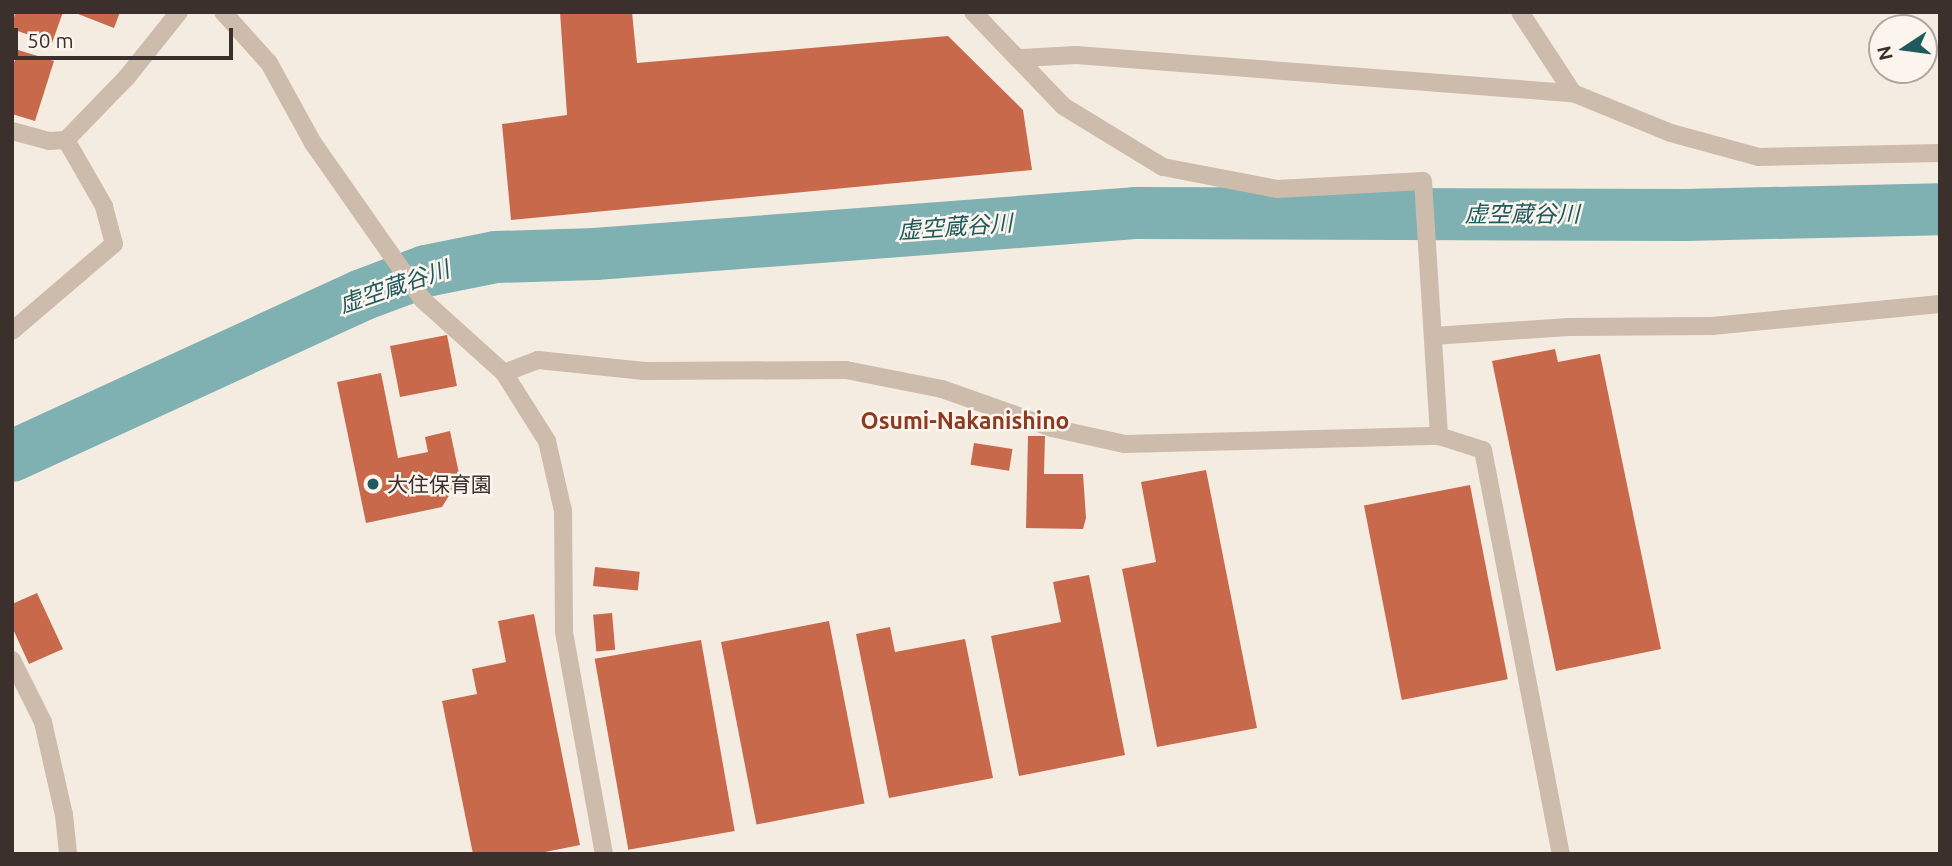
<!DOCTYPE html>
<meta charset="utf-8">
<style>
body{margin:0}
#map{position:relative;width:1952px;height:866px;overflow:hidden;background:#f4ebe1;font-family:Ubuntu,"Noto Sans JP",sans-serif}
div>[style]{position:absolute}
[style*='--x']{left:calc(var(--x)*1px);top:calc(var(--y)*1px);width:calc(var(--w)*1px);rotate:calc(var(--a)*1deg)}
.river>*{height:52px;margin:-26px;padding:0 26px;transform-origin:26px;border-radius:26px;background:#7fb0b2}
.building>*{inset:0;background:#c8694b;transform-origin:0 0}
.minor>*{height:18px;margin:-9px;padding:0 9px;transform-origin:9px;border-radius:9px;background:#cdbbac}
.dots>*{width:19px;height:19px;translate:-50% -50%;box-sizing:border-box;border:4px solid #fbf5ee;border-radius:50%}
span{translate:-50% -50%;white-space:nowrap;text-align:center;line-height:1.15;-webkit-text-stroke:5px #fbf5ee;paint-order:stroke}
.poi-label{font-size:21px;color:#3b302b}
.left{translate:0 -50%;text-align:left}
.water-label{font-size:23px;color:#1f5a5e;font-style:italic}
.neighbourhood-label{font-size:23px;color:#8c3b22;font-weight:700}
.frame{position:absolute;inset:0;border:14px solid #3b302b;pointer-events:none}
.north{position:absolute;left:1868px;top:14px;width:70px;height:70px;box-sizing:border-box;background:#fbf5ee;border:2px solid #aea6a0;border-radius:50%;rotate:257deg;font-size:19px;font-weight:700;line-height:28px;text-align:center;color:#3b302b}
.north::after{content:'';display:block;margin:auto;width:24px;height:32px;background:#1f5a5e;clip-path:polygon(50% 0,100% 100%,50% 72%,0 100%)}
.scale{position:absolute;left:14px;top:28px;width:219px;height:32px;box-sizing:border-box;border:4px solid #3b302b;border-top:0;padding-left:9px;font-size:21px;line-height:24px;white-space:nowrap;color:#3b302b;-webkit-text-stroke:5px #fbf5ee;paint-order:stroke}
</style>
<div id="map">
<div class="river">
<div style="--x:12;--y:456;--w:385;--a:-24.7"></div>
<div style="--x:362;--y:295;--w:68;--a:-20.6"></div>
<div style="--x:426;--y:271;--w:71;--a:-11.3"></div>
<div style="--x:496;--y:257;--w:99;--a:-1.7"></div>
<div style="--x:595;--y:254;--w:544;--a:-4.33"></div>
<div style="--x:1137;--y:213;--w:548;--a:0.21"></div>
<div style="--x:1685;--y:215;--w:255;--a:-1.3"></div>
</div>
<div class="building">
<div style="clip-path:polygon(15px 12px,63px 12px,52px 43px,12px 29px)"></div>
<div style="clip-path:polygon(73px 12px,120px 12px,114px 28px)"></div>
<div style="clip-path:polygon(560px 12px,632px 12px,637px 63px,948px 36px,1023px 110px,1032px 170px,511px 220px,502px 124px,567px 115px)"></div>
<div style="clip-path:polygon(18px 50px,54px 61px,35px 121px,12px 114px,12px 69px)"></div>
<div style="left:447px;top:335px;width:52px;height:58px;rotate:79deg"></div>
<div style="clip-path:polygon(1555px 349px,1558px 362px,1600px 354px,1661px 649px,1556px 671px,1492px 361px)"></div>
<div style="clip-path:polygon(381px 373px,398px 458px,428px 452px,425px 437px,450px 431px,460px 478px,442px 507px,366px 523px,337px 382px)"></div>
<div style="clip-path:polygon(1028px 436px,1045px 436px,1044px 474px,1083px 474px,1086px 518px,1083px 529px,1026px 528px)"></div>
<div style="left:974px;top:443px;width:39px;height:22px;rotate:9deg"></div>
<div style="clip-path:polygon(1206px 470px,1257px 728px,1157px 747px,1122px 569px,1156px 562px,1141px 482px)"></div>
<div style="left:1470px;top:485px;width:198px;height:108px;rotate:79deg"></div>
<div style="left:595px;top:567px;width:45px;height:19px;rotate:6deg"></div>
<div style="clip-path:polygon(1089px 575px,1125px 755px,1019px 776px,991px 636px,1061px 622px,1053px 582px)"></div>
<div style="clip-path:polygon(37px 593px,63px 649px,29px 664px,12px 627px,12px 604px)"></div>
<div style="left:612px;top:613px;width:37px;height:19px;rotate:85deg"></div>
<div style="clip-path:polygon(534px 614px,580px 845px,535px 854px,473px 854px,442px 701px,477px 694px,472px 669px,506px 662px,498px 621px)"></div>
<div style="left:829px;top:621px;width:186px;height:110px;rotate:79deg"></div>
<div style="clip-path:polygon(890px 627px,895px 652px,965px 639px,993px 778px,889px 798px,856px 634px)"></div>
<div style="left:701px;top:640px;width:194px;height:108px;rotate:80deg"></div>
</div>
<div class="minor">
<div style="--x:223;--y:12;--w:69;--a:48"></div>
<div style="--x:269;--y:63;--w:91;--a:61.2"></div>
<div style="--x:313;--y:143;--w:192;--a:55"></div>
<div style="--x:423;--y:300;--w:109;--a:42"></div>
<div style="--x:504;--y:373;--w:80;--a:57.7"></div>
<div style="--x:547;--y:441;--w:72;--a:77.1"></div>
<div style="--x:563;--y:511;--w:121;--a:89.5"></div>
<div style="--x:564;--y:632;--w:226;--a:79.8"></div>
<div style="--x:973;--y:12;--w:130;--a:46.2"></div>
<div style="--x:1063;--y:106;--w:117;--a:31.4"></div>
<div style="--x:1163;--y:167;--w:116;--a:10.9"></div>
<div style="--x:1277;--y:189;--w:146;--a:-3.1"></div>
<div style="--x:1423;--y:181;--w:256;--a:86.4"></div>
<div style="--x:1520;--y:12;--w:97;--a:56.8"></div>
<div style="--x:1022;--y:58;--w:54;--a:-3.2"></div>
<div style="--x:1076;--y:55;--w:498;--a:4.4"></div>
<div style="--x:1573;--y:93;--w:106;--a:22.2"></div>
<div style="--x:1671;--y:133;--w:91;--a:15.3"></div>
<div style="--x:1759;--y:157;--w:181;--a:-1.3"></div>
<div style="--x:12;--y:131;--w:38;--a:15"></div>
<div style="--x:49;--y:141;--w:17;--a:-3"></div>
<div style="--x:12;--y:331;--w:134;--a:-40.5"></div>
<div style="--x:114;--y:244;--w:39;--a:-105"></div>
<div style="--x:104;--y:206;--w:76;--a:-119.9"></div>
<div style="--x:66;--y:140;--w:88;--a:-45.9"></div>
<div style="--x:127;--y:77;--w:83;--a:-51.3"></div>
<div style="--x:1433;--y:336;--w:136;--a:-3.8"></div>
<div style="--x:1569;--y:327;--w:143;--a:-0.4"></div>
<div style="--x:1712;--y:326;--w:229;--a:-5.5"></div>
<div style="--x:504;--y:373;--w:36;--a:-21"></div>
<div style="--x:538;--y:360;--w:107;--a:5.9"></div>
<div style="--x:644;--y:371;--w:202;--a:-0.3"></div>
<div style="--x:846;--y:370;--w:98;--a:11.2"></div>
<div style="--x:942;--y:389;--w:117;--a:19.5"></div>
<div style="--x:1052;--y:428;--w:75;--a:12.4"></div>
<div style="--x:1125;--y:444;--w:314;--a:-1.5"></div>
<div style="--x:1439;--y:436;--w:46;--a:17.7"></div>
<div style="--x:1483;--y:450;--w:411;--a:79.1"></div>
<div style="--x:12;--y:660;--w:69;--a:63.4"></div>
<div style="--x:43;--y:722;--w:95;--a:77.3"></div>
<div style="--x:64;--y:815;--w:39;--a:84"></div>
</div>
<div class="dots">
<div style="left:373px;top:484px;background:#1f5a5e"></div>
</div>
<div class="poi-label">
<span class="left" style="left:387px;top:484px">大住保育園</span>
</div>
<div class="water-label">
<span style="left:1522px;top:214px">虚空蔵谷川</span>
<span style="left:955px;top:227px;rotate:-4deg">虚空蔵谷川</span>
<span style="left:394px;top:287px;rotate:-19deg">虚空蔵谷川</span>
</div>
<div class="neighbourhood-label">
<span style="left:965px;top:421px">Osumi-Nakanishino</span>
</div>
<div class="frame"></div>
<div class="north">N</div>
<div class="scale">50 m</div>
</div>
